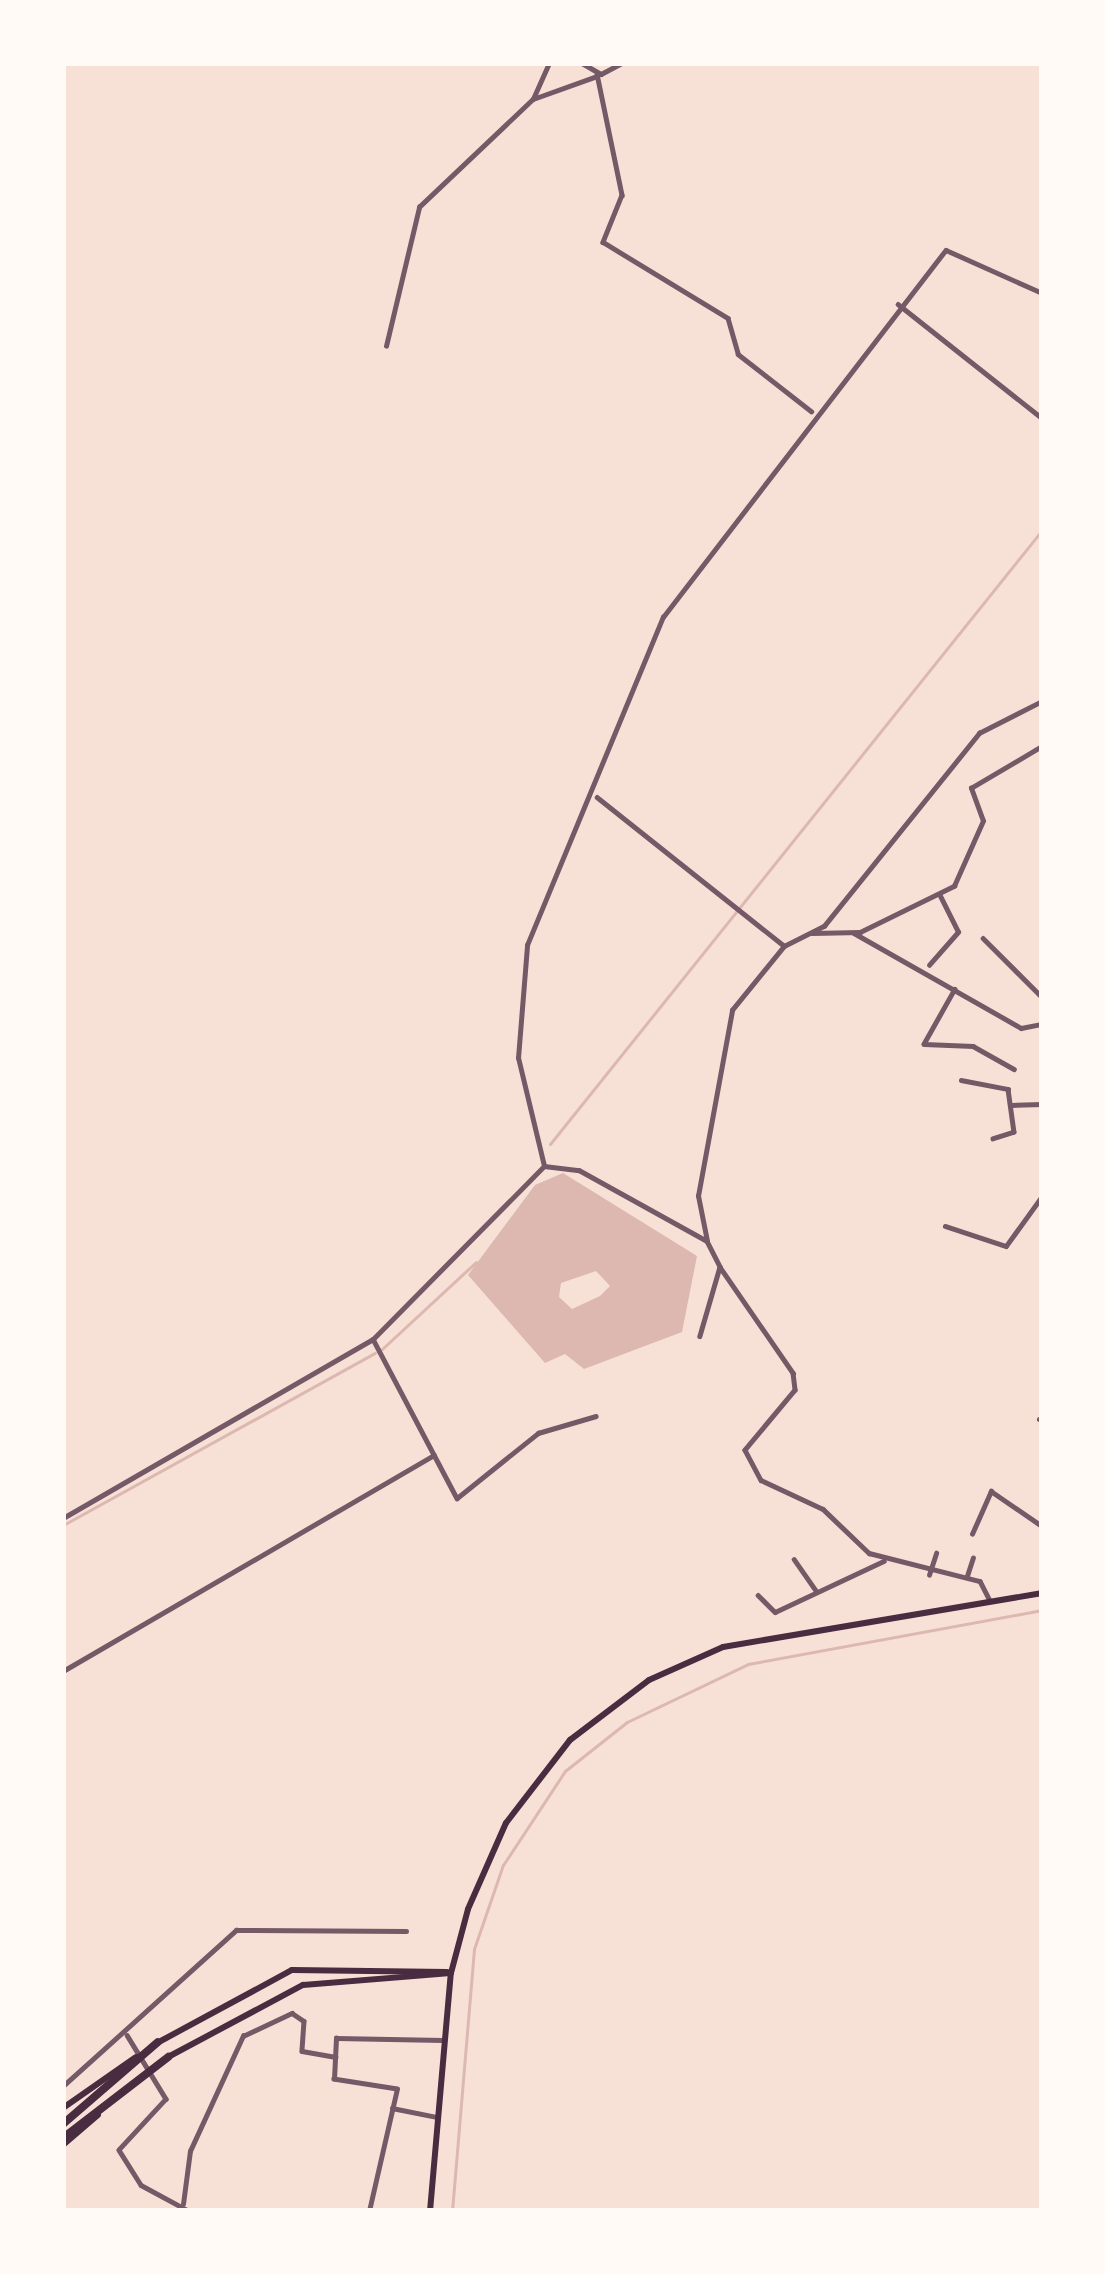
<!DOCTYPE html>
<style>
body{margin:0}
#map{position:relative;width:1105px;height:2274px;overflow:hidden;background:#f7e1d7;font-family:"Source Sans 3",sans-serif}
div>[style]{position:absolute}
[style*='--x']{left:calc(var(--x)*1px);top:calc(var(--y)*1px);width:calc(var(--w)*1px);rotate:calc(var(--a)*1deg)}
.water>*{inset:0;background:#dcb8b0}
.stream>*{height:3px;margin:-1.5px;padding:0 1.5px;transform-origin:1.5px;border-radius:1.5px;background:#dcb8b0}
.minor>*{height:4.5px;margin:-2.25px;padding:0 2.25px;transform-origin:2.25px;border-radius:2.25px;background:#755966}
.tertiary>*{height:4.5px;margin:-2.25px;padding:0 2.25px;transform-origin:2.25px;border-radius:2.25px;background:#755966}
.primary>*{height:6px;margin:-3px;padding:0 3px;transform-origin:3px;border-radius:3px;background:#4a2c40}
.trunk>*{height:6px;margin:-3px;padding:0 3px;transform-origin:3px;border-radius:3px;background:#4a2c40}
.motorway>*{height:8px;margin:-4px;padding:0 4px;transform-origin:4px;border-radius:4px;background:#4a2c40}
span{translate:-50% -50%;white-space:nowrap;text-align:center;line-height:1.15;-webkit-text-stroke:12px #fffaf5;paint-order:stroke}
.frame{position:absolute;inset:0;border:66px solid #fffaf5;pointer-events:none}
</style>
<div id="map">
<div class="water">
<div style="clip-path:polygon(evenodd,563px 1173px,697px 1256px,682px 1332px,584px 1369px,565px 1354px,545px 1363px,468px 1275px,535px 1185px,563px 1173px,596px 1271px,610px 1286px,600px 1296px,572px 1309px,559px 1297px,561px 1283px,596px 1271px)"></div>
</div>
<div class="stream">
<div style="--x:550;--y:1144;--w:787;--a:-51.29"></div>
<div style="--x:382;--y:1349;--w:128;--a:-42.8"></div>
<div style="--x:65;--y:1524;--w:354;--a:-28.9"></div>
<div style="--x:452;--y:2211;--w:263;--a:-85.2"></div>
<div style="--x:474;--y:1949;--w:89;--a:-71"></div>
<div style="--x:503;--y:1865;--w:113;--a:-56.6"></div>
<div style="--x:565;--y:1771;--w:79;--a:-38.3"></div>
<div style="--x:627;--y:1722;--w:134;--a:-25.6"></div>
<div style="--x:748;--y:1664;--w:299;--a:-10.4"></div>
</div>
<div class="minor">
<div style="--x:582;--y:63;--w:22;--a:30"></div>
<div style="--x:601;--y:74;--w:24;--a:-28"></div>
<div style="--x:597;--y:74;--w:124;--a:78.3"></div>
<div style="--x:622;--y:195;--w:51;--a:112"></div>
<div style="--x:603;--y:242;--w:146;--a:31.3"></div>
<div style="--x:728;--y:318;--w:37;--a:74"></div>
<div style="--x:738;--y:354;--w:93;--a:38"></div>
<div style="--x:533;--y:99;--w:65;--a:-19.8"></div>
<div style="--x:898;--y:304;--w:184;--a:38.4"></div>
<div style="--x:386;--y:346;--w:143;--a:-76.6"></div>
<div style="--x:419;--y:207;--w:157;--a:-43.5"></div>
<div style="--x:533;--y:99;--w:39;--a:-66"></div>
<div style="--x:597;--y:797;--w:239;--a:38.5"></div>
<div style="--x:812;--y:933;--w:48;--a:-1.2"></div>
<div style="--x:860;--y:932;--w:105;--a:-26.1"></div>
<div style="--x:954;--y:886;--w:71;--a:-66"></div>
<div style="--x:983;--y:821;--w:35;--a:-110"></div>
<div style="--x:971;--y:788;--w:82;--a:-30.6"></div>
<div style="--x:854;--y:933;--w:192;--a:29.6"></div>
<div style="--x:1021;--y:1028;--w:21;--a:-11"></div>
<div style="--x:983;--y:938;--w:83;--a:45"></div>
<div style="--x:929;--y:965;--w:44;--a:-48.7"></div>
<div style="--x:958;--y:932;--w:40;--a:-116.6"></div>
<div style="--x:955;--y:989;--w:63;--a:119.4"></div>
<div style="--x:924;--y:1044;--w:49;--a:2.3"></div>
<div style="--x:973;--y:1046;--w:47;--a:29.3"></div>
<div style="--x:961;--y:1080;--w:48;--a:10.8"></div>
<div style="--x:1008;--y:1089;--w:43;--a:82.1"></div>
<div style="--x:1014;--y:1132;--w:22;--a:162"></div>
<div style="--x:1012;--y:1105;--w:30;--a:-2"></div>
<div style="--x:544;--y:1166;--w:111;--a:-103.5"></div>
<div style="--x:518;--y:1058;--w:113;--a:-85.4"></div>
<div style="--x:527;--y:945;--w:355;--a:-67.5"></div>
<div style="--x:663;--y:617;--w:463;--a:-52.4"></div>
<div style="--x:946;--y:250;--w:105;--a:24.1"></div>
<div style="--x:945;--y:1226;--w:64;--a:18.2"></div>
<div style="--x:1006;--y:1246;--w:62;--a:-54.2"></div>
<div style="--x:720;--y:1267;--w:129;--a:55.4"></div>
<div style="--x:793;--y:1373;--w:17;--a:83"></div>
<div style="--x:795;--y:1390;--w:78;--a:129.8"></div>
<div style="--x:745;--y:1450;--w:34;--a:62"></div>
<div style="--x:761;--y:1480;--w:68;--a:25.1"></div>
<div style="--x:823;--y:1509;--w:64;--a:43.7"></div>
<div style="--x:869;--y:1553;--w:114;--a:14.2"></div>
<div style="--x:980;--y:1581;--w:22;--a:63"></div>
<div style="--x:373;--y:1339;--w:180;--a:62.2"></div>
<div style="--x:457;--y:1498;--w:104;--a:-38.7"></div>
<div style="--x:538;--y:1433;--w:60;--a:-16.3"></div>
<div style="--x:1039;--y:1419;--w:3;--a:18"></div>
<div style="--x:63;--y:1518;--w:358;--a:-30"></div>
<div style="--x:373;--y:1339;--w:243;--a:-45.3"></div>
<div style="--x:544;--y:1166;--w:35;--a:7"></div>
<div style="--x:579;--y:1170;--w:146;--a:29"></div>
<div style="--x:707;--y:1241;--w:29;--a:63"></div>
<div style="--x:720;--y:1267;--w:72;--a:106.2"></div>
<div style="--x:972;--y:1534;--w:47;--a:-66.2"></div>
<div style="--x:991;--y:1491;--w:62;--a:34.5"></div>
<div style="--x:794;--y:1559;--w:40;--a:55.1"></div>
<div style="--x:929;--y:1575;--w:23;--a:-72"></div>
<div style="--x:967;--y:1576;--w:19;--a:-72"></div>
<div style="--x:758;--y:1595;--w:24;--a:45"></div>
<div style="--x:775;--y:1612;--w:120;--a:-25.1"></div>
<div style="--x:63;--y:1671;--w:429;--a:-30.2"></div>
<div style="--x:127;--y:2035;--w:75;--a:58.6"></div>
<div style="--x:166;--y:2099;--w:69;--a:132.7"></div>
<div style="--x:119;--y:2150;--w:41;--a:57.8"></div>
<div style="--x:141;--y:2185;--w:55;--a:28.4"></div>
<div style="--x:63;--y:2086;--w:233;--a:-42"></div>
<div style="--x:236;--y:1930;--w:170;--a:0.3"></div>
<div style="--x:392;--y:2108;--w:46;--a:11.3"></div>
<div style="--x:183;--y:2204;--w:53;--a:-82.5"></div>
<div style="--x:190;--y:2151;--w:127;--a:-65.3"></div>
<div style="--x:243;--y:2036;--w:54;--a:-25.1"></div>
<div style="--x:292;--y:2013;--w:14;--a:34"></div>
<div style="--x:304;--y:2021;--w:30;--a:94"></div>
<div style="--x:302;--y:2051;--w:34;--a:10"></div>
<div style="--x:369;--y:2211;--w:125;--a:-77.1"></div>
<div style="--x:397;--y:2089;--w:64;--a:-171"></div>
<div style="--x:334;--y:2079;--w:41;--a:-87.2"></div>
<div style="--x:336;--y:2038;--w:107;--a:1.1"></div>
</div>
<div class="tertiary">
<div style="--x:707;--y:1241;--w:46;--a:-101.3"></div>
<div style="--x:698;--y:1196;--w:189;--a:-79.6"></div>
<div style="--x:732;--y:1010;--w:82;--a:-50.9"></div>
<div style="--x:784;--y:946;--w:45;--a:-26.6"></div>
<div style="--x:824;--y:926;--w:248;--a:-51.2"></div>
<div style="--x:979;--y:733;--w:71;--a:-26.9"></div>
</div>
<div class="primary">
<div style="--x:157;--y:2043;--w:153;--a:-28.4"></div>
<div style="--x:292;--y:1970;--w:155;--a:0.7"></div>
<div style="--x:168;--y:2057;--w:153;--a:-28.1"></div>
<div style="--x:303;--y:1985;--w:148;--a:-4.6"></div>
<div style="--x:63;--y:2108;--w:89;--a:-34.9"></div>
<div style="--x:63;--y:2145;--w:46;--a:-40.6"></div>
</div>
<div class="trunk">
<div style="--x:430;--y:2211;--w:239;--a:-85"></div>
<div style="--x:451;--y:1973;--w:66;--a:-75.1"></div>
<div style="--x:468;--y:1909;--w:94;--a:-66.2"></div>
<div style="--x:506;--y:1823;--w:105;--a:-52.4"></div>
<div style="--x:570;--y:1740;--w:99;--a:-37.2"></div>
<div style="--x:649;--y:1680;--w:81;--a:-24"></div>
<div style="--x:723;--y:1647;--w:324;--a:-9.6"></div>
</div>
<div class="motorway">
<div style="--x:63;--y:2124;--w:125;--a:-40.8"></div>
<div style="--x:63;--y:2138;--w:133;--a:-37.6"></div>
</div>
<div class="frame"></div>
</div>
